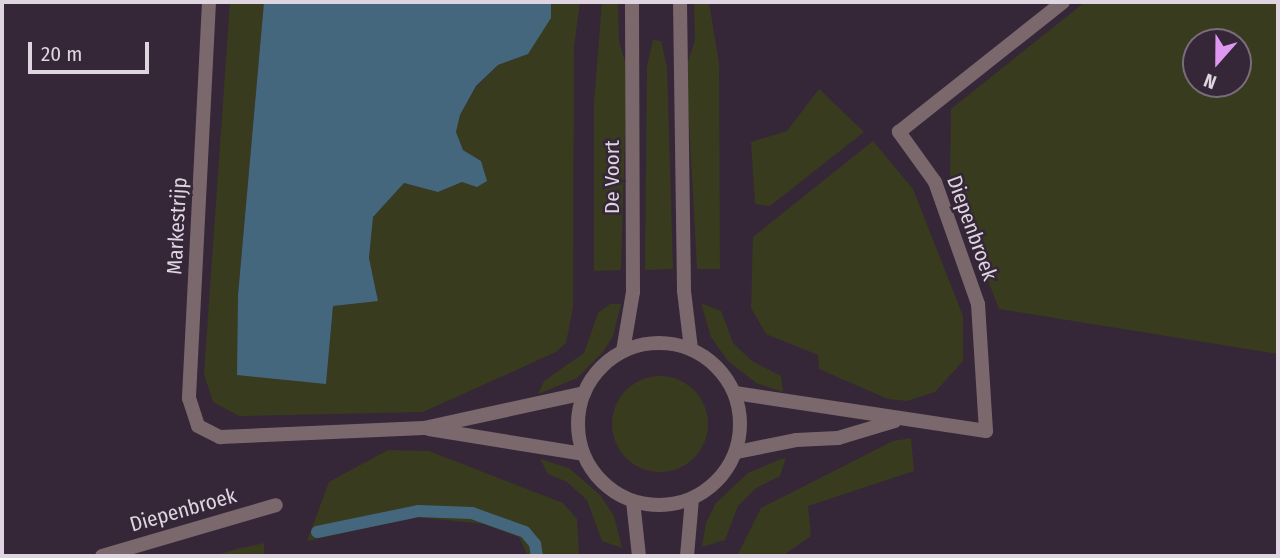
<!DOCTYPE html>
<style>
body{margin:0}
#map{position:relative;width:1280px;height:558px;overflow:hidden;background:#352738;font-family:"Fira Sans Condensed",sans-serif}
div>[style]{position:absolute}
[style*='--x']{left:calc(var(--x)*1px);top:calc(var(--y)*1px);width:calc(var(--w)*1px);rotate:calc(var(--a)*1deg)}
.green>*{inset:0;background:#383b1d}
.round{border-radius:50%}
.water>*{inset:0;background:#45677e}
.stream>*{height:12px;margin:-6px;padding:0 6px;transform-origin:6px;border-radius:6px;background:#45677e}
.minor>*{height:14px;margin:-7px;padding:0 7px;transform-origin:7px;border-radius:7px;background:#7a686c}
.tertiary>*{height:14px;margin:-7px;padding:0 7px;transform-origin:7px;border-radius:7px;background:#7a686c}
.tertiary>.ring{margin:-7px;padding:0;box-sizing:content-box;background:none;border:14px solid #7a686c;border-radius:50%}
span{translate:-50% -50%;white-space:nowrap;text-align:center;line-height:1.15;-webkit-text-stroke:5px #352738;paint-order:stroke}
.street-label{font-size:21px;color:#ded5e0}
.frame{position:absolute;inset:0;border:4px solid #ded5e0;pointer-events:none}
.north{position:absolute;left:1182px;top:28px;width:70px;height:70px;box-sizing:border-box;background:#352738;border:2px solid #796d7b;border-radius:50%;rotate:201deg;font-size:19px;font-weight:700;line-height:28px;text-align:center;color:#ded5e0}
.north::after{content:'';display:block;margin:auto;width:24px;height:32px;background:#df98f1;clip-path:polygon(50% 0,100% 100%,50% 72%,0 100%)}
.scale{position:absolute;left:28px;top:42px;width:121px;height:32px;box-sizing:border-box;border:4px solid #ded5e0;border-top:0;padding-left:9px;font-size:21px;line-height:24px;white-space:nowrap;color:#ded5e0;-webkit-text-stroke:5px #352738;paint-order:stroke}
</style>
<div id="map">
<div class="green">
<div style="clip-path:polygon(230px 2px,264px 2px,238px 295px,326px 384px,333px 306px,378px 300px,369px 258px,373px 217px,404px 183px,438px 192px,462px 182px,481px 161px,463px 150px,456px 132px,460px 115px,476px 87px,498px 65px,528px 53px,551px 18px,551px 2px,580px 2px,574px 47px,573px 308px,566px 343px,556px 352px,423px 412px,239px 416px,213px 402px,204px 374px)"></div>
<div style="clip-path:polygon(602px 2px,618px 2px,619px 41px,627px 68px,621px 270px,594px 271px,594px 102px)"></div>
<div style="clip-path:polygon(694px 2px,709px 2px,719px 63px,720px 269px,697px 269px,686px 67px,695px 40px)"></div>
<div style="clip-path:polygon(evenodd,1085px 2px,1278px 2px,1278px 354px,999px 309px,950px 183px,951px 109px,1085px 2px,1196px 42px,1238px 42px,1238px 84px,1196px 84px,1196px 42px)"></div>
<div style="clip-path:polygon(653px 40px,661px 41px,667px 67px,673px 269px,645px 270px,647px 67px)"></div>
<div style="clip-path:polygon(819px 89px,864px 132px,770px 206px,755px 204px,751px 142px,787px 131px)"></div>
<div style="clip-path:polygon(873px 141px,913px 189px,963px 316px,963px 361px,935px 392px,907px 401px,888px 399px,819px 369px,818px 355px,766px 334px,751px 308px,753px 237px)"></div>
<div style="clip-path:polygon(701px 303px,721px 311px,733px 343px,752px 361px,781px 376px,783px 392px,756px 383px,728px 361px,711px 337px)"></div>
<div style="clip-path:polygon(610px 304px,621px 304px,613px 336px,603px 352px,577px 378px,538px 394px,544px 381px,584px 353px,598px 313px)"></div>
<div class="round" style="left:612px;top:376px;width:96px;height:96px"></div>
<div style="clip-path:polygon(911px 438px,914px 471px,808px 506px,811px 536px,782px 556px,737px 556px,761px 508px,893px 441px)"></div>
<div style="clip-path:polygon(388px 450px,429px 451px,563px 503px,577px 519px,579px 556px,528px 556px,519px 537px,484px 524px,417px 517px,307px 541px,329px 482px)"></div>
<div style="clip-path:polygon(786px 457px,780px 476px,756px 488px,738px 506px,725px 540px,702px 547px,706px 523px,716px 503px,748px 473px)"></div>
<div style="clip-path:polygon(540px 459px,569px 468px,600px 495px,614px 516px,622px 548px,602px 541px,587px 500px,567px 482px,548px 474px)"></div>
<div style="clip-path:polygon(264px 543px,264px 556px,214px 556px,237px 549px)"></div>
</div>
<div class="water">
<div style="clip-path:polygon(264px 2px,551px 2px,551px 18px,528px 54px,498px 65px,476px 86px,460px 115px,456px 132px,463px 150px,481px 161px,487px 181px,477px 187px,462px 182px,438px 192px,404px 183px,373px 217px,369px 258px,378px 301px,333px 306px,326px 384px,237px 375px,238px 295px)"></div>
</div>
<div class="stream">
<div style="--x:317;--y:532;--w:103;--a:-11.7"></div>
<div style="--x:418;--y:511;--w:54;--a:2.1"></div>
<div style="--x:472;--y:513;--w:56;--a:19.7"></div>
<div style="--x:525;--y:532;--w:16;--a:50"></div>
<div style="--x:535;--y:544;--w:12;--a:81"></div>
</div>
<div class="minor">
<div style="--x:209;--y:2;--w:397;--a:92.9"></div>
<div style="--x:189;--y:398;--w:29;--a:72"></div>
<div style="--x:198;--y:426;--w:25;--a:27"></div>
<div style="--x:220;--y:437;--w:204;--a:-2.5"></div>
<div style="--x:424;--y:428;--w:164;--a:-12.3"></div>
<div style="--x:735;--y:393;--w:254;--a:8.6"></div>
<div style="--x:986;--y:431;--w:127;--a:-93.6"></div>
<div style="--x:978;--y:304;--w:129;--a:-109.4"></div>
<div style="--x:935;--y:182;--w:62;--a:-125.8"></div>
<div style="--x:899;--y:132;--w:209;--a:-38.4"></div>
<div style="--x:429;--y:429;--w:156;--a:9.2"></div>
<div style="--x:737;--y:452;--w:60;--a:-11.5"></div>
<div style="--x:796;--y:440;--w:42;--a:-2.7"></div>
<div style="--x:838;--y:438;--w:59;--a:-16.6"></div>
<div style="--x:102;--y:556;--w:181;--a:-16.3"></div>
</div>
<div class="tertiary">
<div style="--x:680;--y:2;--w:289;--a:89.2"></div>
<div style="--x:684;--y:291;--w:58;--a:83.1"></div>
<div class="ring" style="left:578px;top:343px;width:148px;height:148px"></div>
<div style="--x:623;--y:351;--w:60;--a:-80.4"></div>
<div style="--x:633;--y:292;--w:290;--a:-90.2"></div>
<div style="--x:633;--y:501;--w:55;--a:83.8"></div>
<div style="--x:687;--y:556;--w:57;--a:-85"></div>
</div>
<div class="street-label">
<span style="left:612px;top:177px;rotate:-90deg">De Voort</span>
<span style="left:177px;top:226px;rotate:-87deg">Markestrijp</span>
<span style="left:972px;top:228px;rotate:70deg">Diepenbroek</span>
<span style="left:183px;top:510px;rotate:-16deg">Diepenbroek</span>
</div>
<div class="frame"></div>
<div class="north">N</div>
<div class="scale">20 m</div>
</div>
